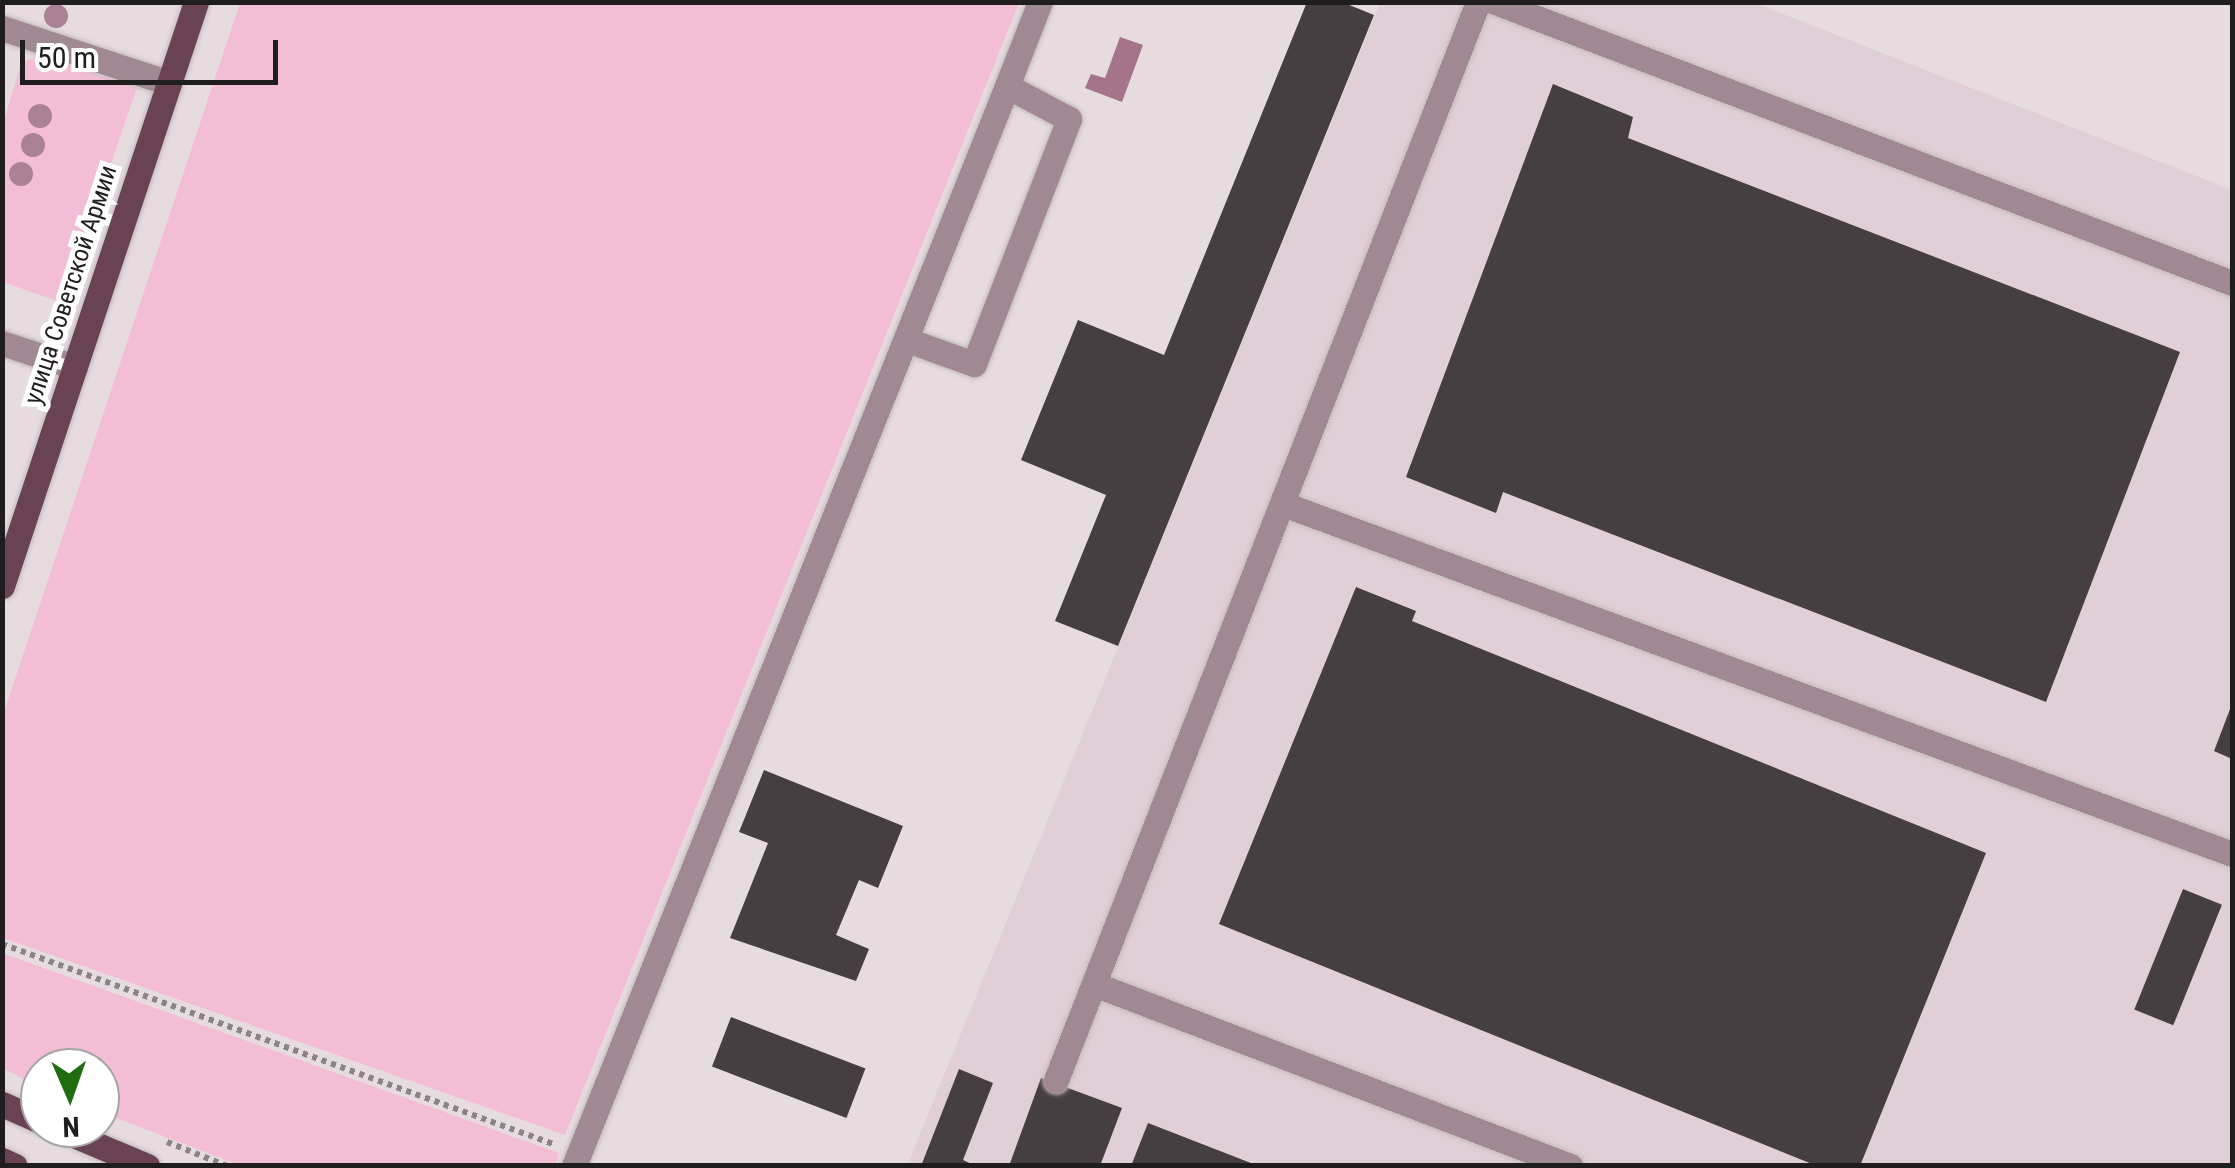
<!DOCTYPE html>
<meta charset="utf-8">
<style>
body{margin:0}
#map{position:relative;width:2235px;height:1168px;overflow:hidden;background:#e6dce0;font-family:"Roboto Condensed",sans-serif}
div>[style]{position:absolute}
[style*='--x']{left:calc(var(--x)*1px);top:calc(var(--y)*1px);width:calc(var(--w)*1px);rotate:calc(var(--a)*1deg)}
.built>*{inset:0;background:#e0cfd6}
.green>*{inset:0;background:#f3bed5}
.water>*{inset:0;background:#a6748a}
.building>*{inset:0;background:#463f42;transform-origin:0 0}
.path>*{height:6px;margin-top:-3px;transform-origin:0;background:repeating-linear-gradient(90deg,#8b8487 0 5px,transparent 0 10px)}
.roads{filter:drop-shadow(0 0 2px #c2babd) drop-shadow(0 0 2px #c2babd)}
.minor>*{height:25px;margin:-12.5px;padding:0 12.5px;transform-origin:12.5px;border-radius:12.5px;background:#a08992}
.major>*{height:25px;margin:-12.5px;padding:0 12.5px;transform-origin:12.5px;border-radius:12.5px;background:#694254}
.trees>*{width:24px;height:24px;margin:-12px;border-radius:50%;background:#aa8295}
span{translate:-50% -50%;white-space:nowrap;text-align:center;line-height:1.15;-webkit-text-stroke:10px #fff;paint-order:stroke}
.street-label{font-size:25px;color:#201d1e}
.frame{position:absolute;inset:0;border:5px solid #201d1e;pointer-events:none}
.north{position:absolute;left:20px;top:1048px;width:100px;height:100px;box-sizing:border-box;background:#fff;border:2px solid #a6a5a5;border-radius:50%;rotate:178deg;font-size:28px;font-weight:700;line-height:40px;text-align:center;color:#201d1e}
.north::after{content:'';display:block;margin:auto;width:35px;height:45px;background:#206d10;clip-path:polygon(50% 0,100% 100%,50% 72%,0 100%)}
.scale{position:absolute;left:20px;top:40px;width:258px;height:45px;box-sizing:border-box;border:5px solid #201d1e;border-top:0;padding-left:12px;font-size:30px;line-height:35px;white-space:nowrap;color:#201d1e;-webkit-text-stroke:8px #fff;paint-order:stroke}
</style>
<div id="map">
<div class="built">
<div style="clip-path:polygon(1380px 3px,1755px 3px,2232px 190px,2232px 1165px,907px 1166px)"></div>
</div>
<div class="green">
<div style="clip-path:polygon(240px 3px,1019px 3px,565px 1135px,3px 938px,3px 715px)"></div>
<div style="clip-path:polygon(41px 55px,137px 88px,63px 303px,3px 282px,3px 124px,21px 63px)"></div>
<div style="clip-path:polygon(2px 953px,559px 1153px,555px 1165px,239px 1165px,100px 1112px,100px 1068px,40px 1068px,40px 1088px,3px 1068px)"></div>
</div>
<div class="water">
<div style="clip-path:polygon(1120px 37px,1143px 45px,1122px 102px,1085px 88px,1091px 74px,1105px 78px)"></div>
</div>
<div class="building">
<div style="clip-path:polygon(1307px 2px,1342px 2px,1374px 15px,1118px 646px,1055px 621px,1106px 495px,1021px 460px,1078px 320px,1164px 355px)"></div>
<div style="clip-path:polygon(1553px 84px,1633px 117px,1628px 138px,2180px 352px,2046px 702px,1503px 492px,1496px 513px,1406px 477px)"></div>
<div style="clip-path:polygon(1356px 587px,1416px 611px,1412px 621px,1986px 853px,1860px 1166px,1817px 1166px,1219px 924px)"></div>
<div style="clip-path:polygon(2232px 704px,2232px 759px,2214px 751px)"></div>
<div style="clip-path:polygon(764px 770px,903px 826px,878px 888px,859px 880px,836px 935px,869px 949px,856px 981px,730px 938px,768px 843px,739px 832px)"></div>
<div style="left:2183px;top:889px;width:42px;height:130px;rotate:22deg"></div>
<div style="left:731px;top:1017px;width:144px;height:53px;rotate:21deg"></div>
<div style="clip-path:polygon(959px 1069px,993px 1083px,963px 1160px,976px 1166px,921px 1166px)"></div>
<div style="clip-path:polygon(1041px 1078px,1122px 1108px,1100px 1166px,1009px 1166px)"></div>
<div style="clip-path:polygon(1148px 1123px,1256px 1165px,1256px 1166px,1131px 1166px)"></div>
</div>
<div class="path">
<div style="--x:2;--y:944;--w:586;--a:19.95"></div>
<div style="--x:167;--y:1142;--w:65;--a:21.8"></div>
</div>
<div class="roads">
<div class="minor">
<div style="--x:1495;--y:2;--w:789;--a:20.87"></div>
<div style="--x:2;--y:28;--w:176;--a:18.2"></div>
<div style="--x:907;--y:340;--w:71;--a:19.7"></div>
<div style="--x:974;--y:364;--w:263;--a:-68.8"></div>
<div style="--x:1069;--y:119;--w:70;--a:-152"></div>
<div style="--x:1007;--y:86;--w:90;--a:-68.6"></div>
<div style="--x:2;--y:343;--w:77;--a:18.2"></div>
<div style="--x:1283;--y:504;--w:1011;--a:20.24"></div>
<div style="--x:1094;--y:984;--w:510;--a:20.92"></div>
<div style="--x:1056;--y:1080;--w:1158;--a:-68.62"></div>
<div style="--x:574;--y:1166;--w:1164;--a:-68.15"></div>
</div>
<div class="major">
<div style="--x:2;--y:586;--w:615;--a:-71.62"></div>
<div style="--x:2;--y:1104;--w:42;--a:24.1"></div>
<div style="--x:57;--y:1128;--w:98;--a:22.9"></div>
<div style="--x:2;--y:1160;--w:14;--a:25"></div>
</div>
</div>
<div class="trees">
<div style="left:56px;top:16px"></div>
<div style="left:40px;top:116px"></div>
<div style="left:33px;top:145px"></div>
<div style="left:21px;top:174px"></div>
</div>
<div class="street-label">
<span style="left:71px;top:285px;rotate:-72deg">улица Советской Армии</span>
</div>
<div class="frame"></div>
<div class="north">N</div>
<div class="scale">50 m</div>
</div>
